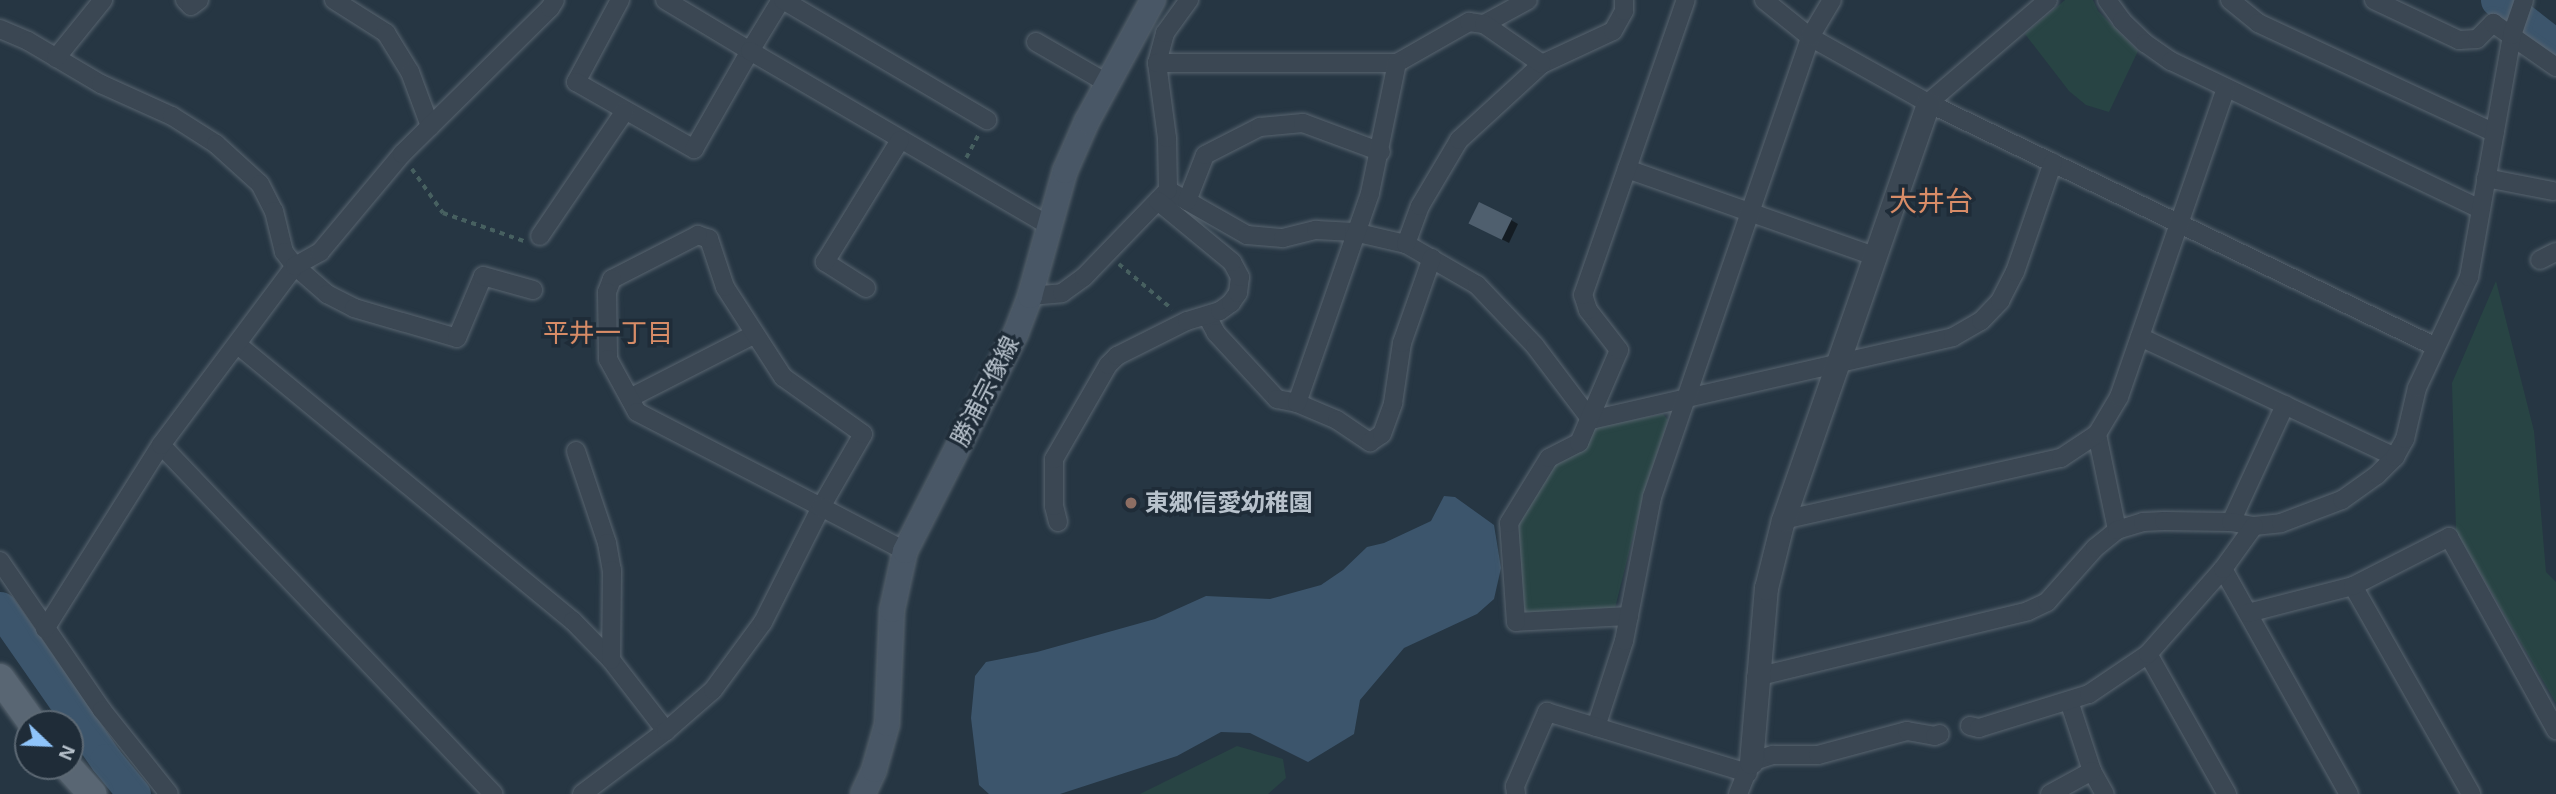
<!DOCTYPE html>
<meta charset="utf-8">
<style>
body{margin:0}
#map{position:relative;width:2556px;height:794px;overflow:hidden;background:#263643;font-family:Helvetica,"Noto Sans JP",sans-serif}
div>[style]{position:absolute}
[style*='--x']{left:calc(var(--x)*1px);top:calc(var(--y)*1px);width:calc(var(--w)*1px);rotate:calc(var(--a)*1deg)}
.green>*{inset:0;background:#284444}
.water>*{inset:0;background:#3c556c}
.shadow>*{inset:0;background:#0007}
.river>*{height:33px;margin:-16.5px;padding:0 16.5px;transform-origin:16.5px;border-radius:16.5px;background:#3c556c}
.building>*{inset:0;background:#4f5f6e;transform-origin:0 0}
.path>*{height:3.5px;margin-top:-1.75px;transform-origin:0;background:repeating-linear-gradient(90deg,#476060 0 5px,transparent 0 10px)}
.roads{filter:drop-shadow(0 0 2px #596570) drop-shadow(0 0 2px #596570)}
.minor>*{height:18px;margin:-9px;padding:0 9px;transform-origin:9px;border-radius:9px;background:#3b4753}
.tertiary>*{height:23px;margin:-11.5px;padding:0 11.5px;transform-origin:11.5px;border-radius:11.5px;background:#3b4753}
.secondary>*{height:24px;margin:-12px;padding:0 12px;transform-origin:12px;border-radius:12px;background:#495766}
.primary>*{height:28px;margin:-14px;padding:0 14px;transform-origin:14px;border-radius:14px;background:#596673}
.dots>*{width:19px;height:19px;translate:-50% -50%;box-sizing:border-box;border:4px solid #1f2c38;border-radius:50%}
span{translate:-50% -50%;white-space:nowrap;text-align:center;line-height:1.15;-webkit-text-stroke:7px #1f2c38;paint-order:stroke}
.street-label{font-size:24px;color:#b8c2cc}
.poi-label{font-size:24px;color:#b8c2cc;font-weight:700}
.left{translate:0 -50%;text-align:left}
.neighbourhood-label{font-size:26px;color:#d88c67}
.quarter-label{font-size:28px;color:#d88c67}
.north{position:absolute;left:14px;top:710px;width:70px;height:70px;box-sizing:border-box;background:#1f2c38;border:2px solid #5c6873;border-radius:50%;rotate:113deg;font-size:19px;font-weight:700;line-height:28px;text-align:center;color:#b8c2cc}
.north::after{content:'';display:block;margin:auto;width:24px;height:32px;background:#8fc4fa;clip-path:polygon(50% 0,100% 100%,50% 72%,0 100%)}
</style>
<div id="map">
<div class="green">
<div style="clip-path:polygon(2065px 0,2093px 0,2098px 11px,2138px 51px,2109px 112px,2086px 105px,2069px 91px,2025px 34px)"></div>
<div style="clip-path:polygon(2496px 281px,2534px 431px,2546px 572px,2556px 582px,2556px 703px,2456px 531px,2452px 383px)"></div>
<div style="clip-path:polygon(1663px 414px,1668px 420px,1645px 489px,1614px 612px,1525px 613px,1517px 525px,1554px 464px,1599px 426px)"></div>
<div style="clip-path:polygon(1237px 746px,1283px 759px,1286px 778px,1268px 794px,1140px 794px)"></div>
</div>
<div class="water">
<div style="clip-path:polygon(1444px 496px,1455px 497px,1494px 525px,1501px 568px,1494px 599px,1477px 614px,1404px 648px,1360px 700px,1354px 734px,1308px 762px,1250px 733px,1221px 732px,1177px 756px,1060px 794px,989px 794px,979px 785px,971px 718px,975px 676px,986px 662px,1037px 652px,1155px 619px,1206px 596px,1270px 599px,1321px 585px,1343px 570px,1367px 547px,1384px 543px,1431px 521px)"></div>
</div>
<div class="shadow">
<div style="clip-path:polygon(1511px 220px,1518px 224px,1509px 243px,1470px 223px)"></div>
</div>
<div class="river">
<div style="--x:2497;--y:0;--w:75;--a:37.9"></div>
<div style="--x:0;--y:608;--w:185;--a:55.1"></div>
<div style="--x:106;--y:760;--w:44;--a:50.5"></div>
</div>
<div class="building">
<div style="left:1479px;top:202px;width:37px;height:24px;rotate:26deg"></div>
</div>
<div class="path">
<div style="--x:966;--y:158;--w:27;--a:-62"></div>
<div style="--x:412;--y:169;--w:54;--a:54.8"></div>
<div style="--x:443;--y:213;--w:86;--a:19.1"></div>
<div style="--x:1119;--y:264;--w:70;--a:40.3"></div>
</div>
<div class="roads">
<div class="minor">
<div style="--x:185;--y:0;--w:8;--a:45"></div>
<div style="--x:191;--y:6;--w:10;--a:-37"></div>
<div style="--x:334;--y:0;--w:62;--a:32.4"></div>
<div style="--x:386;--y:33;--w:46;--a:58.4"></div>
<div style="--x:410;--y:72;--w:58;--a:69.7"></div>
<div style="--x:620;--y:0;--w:93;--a:118.2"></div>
<div style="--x:576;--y:82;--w:136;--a:29.6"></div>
<div style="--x:694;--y:149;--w:113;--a:-60.3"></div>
<div style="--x:750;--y:51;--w:99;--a:-149"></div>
<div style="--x:781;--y:0;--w:60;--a:121.3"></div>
<div style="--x:750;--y:51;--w:346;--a:30.3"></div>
<div style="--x:783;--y:0;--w:237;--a:30.5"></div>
<div style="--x:1764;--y:0;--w:59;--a:38.8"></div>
<div style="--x:1810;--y:37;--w:135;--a:29.2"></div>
<div style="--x:1928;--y:103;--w:561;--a:25.65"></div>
<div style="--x:2107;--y:0;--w:26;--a:54"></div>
<div style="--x:2122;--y:21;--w:32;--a:44"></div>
<div style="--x:2145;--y:43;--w:32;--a:35"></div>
<div style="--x:2171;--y:61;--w:343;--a:25.6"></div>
<div style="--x:2230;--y:0;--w:36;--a:39"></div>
<div style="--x:2258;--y:23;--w:261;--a:24.9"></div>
<div style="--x:2374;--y:0;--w:94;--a:25.2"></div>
<div style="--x:2459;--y:40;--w:18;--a:-3"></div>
<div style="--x:2477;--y:39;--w:23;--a:-45"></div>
<div style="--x:2493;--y:23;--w:77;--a:34.9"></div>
<div style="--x:1484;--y:24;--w:50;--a:-28.6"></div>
<div style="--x:0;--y:29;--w:30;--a:23"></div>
<div style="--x:28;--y:41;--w:85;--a:30.5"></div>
<div style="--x:101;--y:84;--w:78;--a:24.3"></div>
<div style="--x:172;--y:116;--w:52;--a:32.5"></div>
<div style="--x:216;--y:144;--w:59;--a:42.3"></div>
<div style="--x:260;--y:184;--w:30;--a:63"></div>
<div style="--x:274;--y:211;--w:42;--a:76.3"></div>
<div style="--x:284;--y:252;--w:18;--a:52"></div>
<div style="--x:295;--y:266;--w:43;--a:41.2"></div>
<div style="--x:327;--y:294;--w:30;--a:27"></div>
<div style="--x:354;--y:308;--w:107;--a:16.2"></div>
<div style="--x:457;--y:338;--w:67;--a:-67.2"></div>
<div style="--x:483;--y:276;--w:52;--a:15.6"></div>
<div style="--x:1036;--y:42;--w:82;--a:30"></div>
<div style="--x:56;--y:58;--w:75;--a:-51"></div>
<div style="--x:1157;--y:63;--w:31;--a:-75"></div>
<div style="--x:1165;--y:33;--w:41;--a:-54"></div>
<div style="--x:1928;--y:103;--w:158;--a:-40.6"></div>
<div style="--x:1627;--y:169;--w:262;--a:19.4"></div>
<div style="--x:2486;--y:178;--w:68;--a:11"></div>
<div style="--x:1168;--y:190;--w:91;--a:29.7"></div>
<div style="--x:1247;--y:235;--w:36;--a:5"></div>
<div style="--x:1283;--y:238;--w:34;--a:-14"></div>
<div style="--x:1316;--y:230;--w:38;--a:3"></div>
<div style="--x:1354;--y:232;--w:53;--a:13"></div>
<div style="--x:1406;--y:244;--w:82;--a:30"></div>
<div style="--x:1477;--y:285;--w:84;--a:46.4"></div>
<div style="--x:1535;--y:346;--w:93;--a:52.9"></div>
<div style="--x:1187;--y:201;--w:49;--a:-68.6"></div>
<div style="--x:1205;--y:155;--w:62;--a:-27"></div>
<div style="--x:1260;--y:127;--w:43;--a:-5.3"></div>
<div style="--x:1303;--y:123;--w:83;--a:20.4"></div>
<div style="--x:540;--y:236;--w:151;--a:-55.8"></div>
<div style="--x:1406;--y:244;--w:40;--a:-69.8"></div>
<div style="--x:1420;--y:206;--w:77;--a:-59.4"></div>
<div style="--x:1459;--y:140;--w:113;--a:-42.5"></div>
<div style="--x:1542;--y:64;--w:78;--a:-24.9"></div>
<div style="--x:1613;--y:31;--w:23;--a:-61"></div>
<div style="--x:1624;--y:11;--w:11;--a:-90"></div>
<div style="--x:2540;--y:260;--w:18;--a:-27"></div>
<div style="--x:866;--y:288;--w:49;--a:-147.6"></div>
<div style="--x:825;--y:262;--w:143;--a:-58.4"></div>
<div style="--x:1030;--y:296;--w:32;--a:-5"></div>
<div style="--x:1062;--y:293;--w:27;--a:-36"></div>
<div style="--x:1084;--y:277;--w:121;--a:-46"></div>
<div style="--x:1168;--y:190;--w:52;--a:-91.1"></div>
<div style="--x:1167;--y:138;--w:76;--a:-97.6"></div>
<div style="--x:1157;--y:63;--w:240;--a:0"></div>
<div style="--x:1397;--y:63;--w:83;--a:-29.7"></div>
<div style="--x:1469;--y:22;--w:15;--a:8"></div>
<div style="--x:1484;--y:24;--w:70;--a:34.6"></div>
<div style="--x:1207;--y:316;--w:19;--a:62"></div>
<div style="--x:1216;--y:333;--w:90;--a:47.3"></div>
<div style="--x:1277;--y:399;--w:20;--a:11"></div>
<div style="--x:1297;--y:403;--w:43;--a:23"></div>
<div style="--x:1337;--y:420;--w:40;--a:34"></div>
<div style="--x:1370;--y:442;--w:14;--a:-34"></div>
<div style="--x:1382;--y:434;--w:33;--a:-70"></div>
<div style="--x:1393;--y:403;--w:61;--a:-81.5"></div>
<div style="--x:1402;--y:343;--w:90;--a:-70.6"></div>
<div style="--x:2140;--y:337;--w:282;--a:25.2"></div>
<div style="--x:238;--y:345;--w:434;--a:39.5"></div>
<div style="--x:573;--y:621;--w:54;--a:45.7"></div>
<div style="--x:611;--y:660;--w:90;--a:52.2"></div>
<div style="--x:630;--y:398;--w:140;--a:-27.1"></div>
<div style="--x:1297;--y:403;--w:222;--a:-70.8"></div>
<div style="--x:1370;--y:193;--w:133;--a:-78.3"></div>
<div style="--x:1591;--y:420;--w:371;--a:-12.9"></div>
<div style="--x:1953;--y:337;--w:32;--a:-30"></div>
<div style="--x:1981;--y:321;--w:28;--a:-46"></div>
<div style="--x:2000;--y:301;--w:33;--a:-63"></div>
<div style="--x:2015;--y:272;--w:116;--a:-70.9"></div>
<div style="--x:2097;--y:434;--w:98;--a:78.2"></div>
<div style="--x:161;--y:445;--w:482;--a:46.4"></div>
<div style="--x:576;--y:451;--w:97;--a:71.4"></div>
<div style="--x:607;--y:543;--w:27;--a:80"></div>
<div style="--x:612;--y:570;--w:90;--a:90.6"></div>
<div style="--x:1783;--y:520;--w:285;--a:-12.6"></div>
<div style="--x:2061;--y:458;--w:43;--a:-33.7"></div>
<div style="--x:2097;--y:434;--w:43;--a:-59.3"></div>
<div style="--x:2119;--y:397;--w:327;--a:-70.9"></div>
<div style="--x:1058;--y:522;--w:16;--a:-104"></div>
<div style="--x:1054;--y:506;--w:47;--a:-90"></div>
<div style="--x:1054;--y:459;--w:108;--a:-60.1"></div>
<div style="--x:1108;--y:365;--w:13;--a:-45"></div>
<div style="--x:1117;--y:356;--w:78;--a:-26.6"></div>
<div style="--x:1187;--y:321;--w:34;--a:-17"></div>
<div style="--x:1220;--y:311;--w:14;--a:-36"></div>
<div style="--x:1231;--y:303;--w:12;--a:-55"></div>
<div style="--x:1238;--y:293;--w:16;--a:-83"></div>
<div style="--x:1240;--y:277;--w:17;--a:-118"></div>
<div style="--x:1232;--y:262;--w:96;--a:-140.5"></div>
<div style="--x:2231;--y:522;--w:129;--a:-65.2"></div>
<div style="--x:0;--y:561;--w:181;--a:55.6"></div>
<div style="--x:102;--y:710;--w:107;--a:51.4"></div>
<div style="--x:2223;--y:569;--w:258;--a:60.8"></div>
<div style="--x:2353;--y:586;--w:239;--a:60.4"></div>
<div style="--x:2248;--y:613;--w:108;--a:-14.4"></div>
<div style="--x:2353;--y:586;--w:108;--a:-27"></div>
<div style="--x:2449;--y:537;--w:221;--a:61"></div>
<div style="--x:1629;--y:616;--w:113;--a:177"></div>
<div style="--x:1516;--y:622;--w:99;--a:-94"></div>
<div style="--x:1509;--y:523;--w:76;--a:-58.4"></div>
<div style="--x:1549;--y:458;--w:34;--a:-27"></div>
<div style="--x:1579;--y:443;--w:101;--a:-66.7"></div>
<div style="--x:1619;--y:350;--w:51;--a:-127.8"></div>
<div style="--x:1588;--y:310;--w:16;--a:-108"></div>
<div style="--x:1583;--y:295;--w:312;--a:-70.8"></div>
<div style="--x:45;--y:629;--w:218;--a:-57.8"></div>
<div style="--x:161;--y:445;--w:224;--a:-53.2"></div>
<div style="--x:295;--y:266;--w:29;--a:-29"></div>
<div style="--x:320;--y:252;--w:128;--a:-50.1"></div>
<div style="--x:402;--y:154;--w:208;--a:-44.6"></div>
<div style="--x:550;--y:8;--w:9;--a:-58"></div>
<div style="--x:2148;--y:654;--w:161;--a:60.6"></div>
<div style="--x:1756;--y:677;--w:280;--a:-13.6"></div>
<div style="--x:2028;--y:611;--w:21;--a:-25"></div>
<div style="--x:2047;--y:602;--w:72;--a:-48.4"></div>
<div style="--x:2095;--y:548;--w:28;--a:-39"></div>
<div style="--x:2117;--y:530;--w:27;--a:-17"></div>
<div style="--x:2143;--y:522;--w:21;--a:-3"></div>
<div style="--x:2164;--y:521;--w:67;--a:0.9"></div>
<div style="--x:2231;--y:522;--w:23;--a:10"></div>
<div style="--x:2254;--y:526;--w:27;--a:-6"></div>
<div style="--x:2281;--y:523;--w:65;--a:-20.7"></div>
<div style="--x:2342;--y:500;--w:43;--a:-35.5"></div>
<div style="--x:2377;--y:475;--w:25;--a:-45"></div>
<div style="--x:2395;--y:457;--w:21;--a:-61"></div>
<div style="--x:2405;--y:439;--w:52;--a:-76.8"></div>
<div style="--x:2417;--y:388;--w:123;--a:-64.9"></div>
<div style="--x:2469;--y:277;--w:246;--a:-79.9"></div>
<div style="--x:2512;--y:35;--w:37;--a:-71"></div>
<div style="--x:2069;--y:701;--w:74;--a:71.8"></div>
<div style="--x:2092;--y:771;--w:26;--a:61"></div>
<div style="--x:1970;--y:726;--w:9;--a:13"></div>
<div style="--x:1979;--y:728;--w:115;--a:-17.2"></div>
<div style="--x:2089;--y:694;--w:71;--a:-34.1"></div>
<div style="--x:2148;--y:654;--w:113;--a:-48.6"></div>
<div style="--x:2223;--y:569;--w:53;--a:-54.2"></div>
<div style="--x:1596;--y:727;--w:90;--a:-72"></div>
<div style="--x:1624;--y:641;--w:147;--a:-79"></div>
<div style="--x:1652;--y:497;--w:486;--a:-71"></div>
<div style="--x:1810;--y:37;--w:43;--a:-59.3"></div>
<div style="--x:582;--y:794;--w:105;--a:-36.9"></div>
<div style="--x:666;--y:731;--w:62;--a:-41.1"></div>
<div style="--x:713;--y:690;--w:84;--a:-53.7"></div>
<div style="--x:763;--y:622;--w:129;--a:-63.2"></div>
<div style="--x:821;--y:507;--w:84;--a:-60.1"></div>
<div style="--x:863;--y:434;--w:98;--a:-144.5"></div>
<div style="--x:783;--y:377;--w:107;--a:-122.8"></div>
<div style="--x:725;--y:287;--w:51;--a:-108.4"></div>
<div style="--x:709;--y:239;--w:12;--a:-160"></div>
<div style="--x:698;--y:235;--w:97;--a:152.9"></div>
<div style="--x:612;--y:279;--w:14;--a:111"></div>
<div style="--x:607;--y:292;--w:67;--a:89.1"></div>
<div style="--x:608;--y:359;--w:60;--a:61.3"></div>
<div style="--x:637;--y:412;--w:207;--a:27.3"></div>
<div style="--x:821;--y:507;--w:95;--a:27.6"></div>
<div style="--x:1516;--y:794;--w:8;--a:-97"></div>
<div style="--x:1515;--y:786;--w:81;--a:-66.6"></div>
<div style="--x:1547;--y:712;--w:210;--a:16.9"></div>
<div style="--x:1738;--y:794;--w:35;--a:-68"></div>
<div style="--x:1751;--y:762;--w:23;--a:-18"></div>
<div style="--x:1773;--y:755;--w:45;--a:0"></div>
<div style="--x:1818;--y:755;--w:92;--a:-15.1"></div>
<div style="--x:1907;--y:731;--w:28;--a:10"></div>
<div style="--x:1935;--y:736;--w:5;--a:-22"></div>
<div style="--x:2050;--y:794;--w:48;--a:-28.7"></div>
</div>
<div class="tertiary">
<div style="--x:1751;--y:762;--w:175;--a:-85.1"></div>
<div style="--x:1766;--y:588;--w:70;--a:-76"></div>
<div style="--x:1783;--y:520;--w:441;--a:-70.8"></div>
</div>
<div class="secondary">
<div style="--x:863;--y:794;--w:26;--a:-65"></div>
<div style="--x:874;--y:770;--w:48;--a:-74.2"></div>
<div style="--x:887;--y:724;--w:114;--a:-87.5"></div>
<div style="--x:892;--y:610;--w:60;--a:-77.6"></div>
<div style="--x:905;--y:551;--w:245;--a:-63"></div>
<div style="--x:1016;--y:333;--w:40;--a:-69"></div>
<div style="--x:1030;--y:296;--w:130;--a:-74.4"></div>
<div style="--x:1065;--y:171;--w:55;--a:-66.3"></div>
<div style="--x:1087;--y:121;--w:138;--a:-61.4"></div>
</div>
<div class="primary">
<div style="--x:0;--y:678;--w:57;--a:54.3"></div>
<div style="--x:67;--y:766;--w:38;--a:48"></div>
</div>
</div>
<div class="dots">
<div style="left:1131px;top:503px;background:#8d6e63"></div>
</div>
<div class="street-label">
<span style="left:985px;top:391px;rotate:-63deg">勝浦宗像線</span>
</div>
<div class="poi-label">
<span class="left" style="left:1145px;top:503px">東郷信愛幼稚園</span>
</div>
<div class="neighbourhood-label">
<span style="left:608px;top:334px">平井一丁目</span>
</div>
<div class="quarter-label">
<span style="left:1931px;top:202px">大井台</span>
</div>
<div class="north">N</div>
</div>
